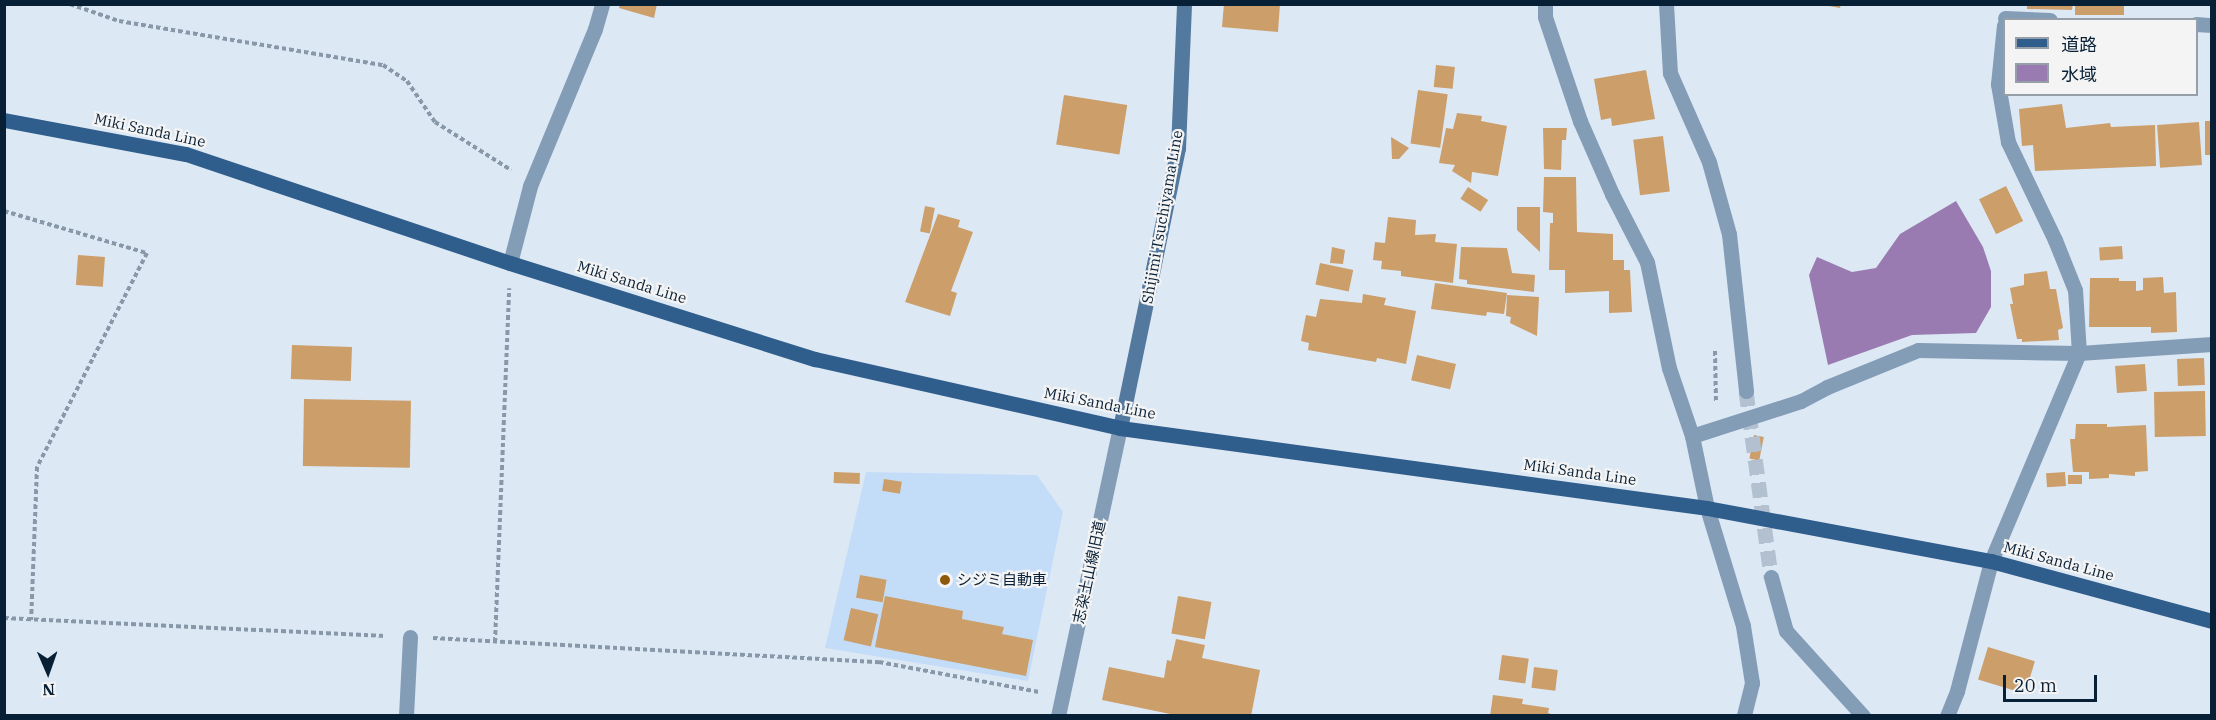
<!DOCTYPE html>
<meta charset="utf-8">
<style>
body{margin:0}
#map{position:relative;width:2216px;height:720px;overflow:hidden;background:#dde8f5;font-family:"IBM Plex Serif","Noto Sans JP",serif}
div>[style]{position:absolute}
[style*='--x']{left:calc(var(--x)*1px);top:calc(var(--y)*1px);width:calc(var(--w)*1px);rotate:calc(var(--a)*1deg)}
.built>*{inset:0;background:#c3ddf8}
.water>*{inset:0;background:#9a7bb1}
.building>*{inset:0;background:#cb9e6a;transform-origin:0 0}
.minor-tunnel>*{height:15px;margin-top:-7.5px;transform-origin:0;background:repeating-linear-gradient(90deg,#b2c0cf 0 15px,transparent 0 23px)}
.path>*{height:4px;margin-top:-2px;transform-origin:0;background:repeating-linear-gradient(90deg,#8898a9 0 4.5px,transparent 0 7.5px)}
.minor>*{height:15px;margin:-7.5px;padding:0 7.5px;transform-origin:7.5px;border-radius:7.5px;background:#849db7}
.tertiary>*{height:15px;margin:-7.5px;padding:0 7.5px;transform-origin:7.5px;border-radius:7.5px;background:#849db7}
.secondary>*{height:15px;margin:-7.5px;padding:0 7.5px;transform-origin:7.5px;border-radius:7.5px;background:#54799e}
.primary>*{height:15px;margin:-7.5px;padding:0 7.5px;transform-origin:7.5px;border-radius:7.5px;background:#305e8c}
.dots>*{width:16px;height:16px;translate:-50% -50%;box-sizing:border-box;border:3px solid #f4f4f4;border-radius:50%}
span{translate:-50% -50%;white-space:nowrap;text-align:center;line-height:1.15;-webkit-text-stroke:4.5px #f4f4f4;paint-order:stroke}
.street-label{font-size:15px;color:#082036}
.poi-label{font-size:15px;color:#082036}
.left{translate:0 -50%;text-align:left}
.frame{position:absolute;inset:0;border:6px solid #082036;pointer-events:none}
.legend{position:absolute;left:2003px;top:18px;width:195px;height:78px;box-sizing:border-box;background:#f4f4f4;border:2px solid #969fa8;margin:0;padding:8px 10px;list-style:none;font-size:18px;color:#082036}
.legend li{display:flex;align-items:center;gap:12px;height:30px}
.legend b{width:30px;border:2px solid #969fa8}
.north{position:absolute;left:18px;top:642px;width:60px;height:60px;-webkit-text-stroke:4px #f4f4f4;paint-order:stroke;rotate:178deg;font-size:16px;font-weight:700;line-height:24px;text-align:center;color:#082036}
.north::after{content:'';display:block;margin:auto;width:21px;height:27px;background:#082036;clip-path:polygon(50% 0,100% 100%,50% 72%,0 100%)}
.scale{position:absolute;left:2003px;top:675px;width:94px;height:27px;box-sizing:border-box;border:3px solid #082036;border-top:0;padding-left:8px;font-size:18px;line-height:21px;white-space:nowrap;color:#082036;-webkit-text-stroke:4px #f4f4f4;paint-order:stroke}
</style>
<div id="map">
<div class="built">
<div style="clip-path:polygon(866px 472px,1037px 475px,1063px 512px,1028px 681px,825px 648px)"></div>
</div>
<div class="water">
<div style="clip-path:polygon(1956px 201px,1983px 247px,1991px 271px,1991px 307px,1976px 333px,1912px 335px,1828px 365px,1809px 275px,1817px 257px,1852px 272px,1876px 268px,1900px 234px)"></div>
</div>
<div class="building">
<div style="clip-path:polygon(620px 4px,657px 4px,654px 18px,619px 8px)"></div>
<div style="clip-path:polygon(1224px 4px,1280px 4px,1278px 32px,1222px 27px)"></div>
<div style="clip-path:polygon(1818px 4px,1841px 4px,1840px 8px)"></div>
<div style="clip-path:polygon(2027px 4px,2073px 4px,2072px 10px,2027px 9px)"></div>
<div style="left:2075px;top:4px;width:49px;height:11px"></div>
<div style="left:1436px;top:65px;width:19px;height:22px;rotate:6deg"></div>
<div style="clip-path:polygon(1646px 70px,1655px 119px,1612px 126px,1611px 118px,1601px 120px,1594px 79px)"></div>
<div style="left:1418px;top:90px;width:30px;height:54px;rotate:8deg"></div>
<div style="left:1064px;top:95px;width:64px;height:50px;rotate:9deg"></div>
<div style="clip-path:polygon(2062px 104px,2066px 128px,2110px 123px,2111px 127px,2155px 125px,2156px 166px,2035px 171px,2033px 145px,2022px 146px,2019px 109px)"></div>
<div style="clip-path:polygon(1457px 113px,1482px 116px,1481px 121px,1507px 126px,1498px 176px,1472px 172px,1471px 183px,1452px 171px,1455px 165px,1439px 163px,1446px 128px,1453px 129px)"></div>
<div style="left:2205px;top:121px;width:7px;height:34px"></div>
<div style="left:2199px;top:122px;width:43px;height:42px;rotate:86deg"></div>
<div style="clip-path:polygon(1543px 128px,1567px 128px,1566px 140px,1562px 140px,1561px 170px,1544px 169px)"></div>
<div style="left:1663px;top:136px;width:56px;height:30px;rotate:83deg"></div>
<div style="clip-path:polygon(1391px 137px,1409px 148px,1399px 159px,1392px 159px)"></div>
<div style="clip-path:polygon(1544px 177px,1576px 177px,1577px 232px,1613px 234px,1613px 260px,1624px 260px,1624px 270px,1630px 270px,1632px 312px,1609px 313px,1609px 291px,1565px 293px,1565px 270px,1549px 270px,1550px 223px,1553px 223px,1553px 213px,1543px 212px)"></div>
<div style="left:2006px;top:186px;width:39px;height:30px;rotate:64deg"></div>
<div style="left:1468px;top:187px;width:24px;height:14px;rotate:33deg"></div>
<div style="left:925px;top:206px;width:10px;height:26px;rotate:11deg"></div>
<div style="clip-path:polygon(1517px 207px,1540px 207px,1540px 252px,1517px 230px)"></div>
<div style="clip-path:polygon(938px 214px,960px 220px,958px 227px,973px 232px,951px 291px,957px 293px,950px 316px,905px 302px)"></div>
<div style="clip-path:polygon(1388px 217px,1416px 220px,1415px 235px,1436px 234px,1435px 242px,1457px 244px,1453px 283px,1401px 276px,1401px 271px,1381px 269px,1382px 261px,1373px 260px,1375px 242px,1385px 243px)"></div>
<div style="left:2122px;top:246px;width:13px;height:23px;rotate:86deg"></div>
<div style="clip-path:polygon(1332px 247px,1345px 250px,1343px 264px,1330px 263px)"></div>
<div style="clip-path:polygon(1461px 247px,1507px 248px,1512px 273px,1535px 275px,1534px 292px,1467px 284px,1467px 280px,1459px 279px)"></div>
<div style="left:78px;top:255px;width:27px;height:30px;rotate:4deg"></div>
<div style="left:1320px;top:263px;width:34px;height:22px;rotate:12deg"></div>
<div style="clip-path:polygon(2047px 271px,2050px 289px,2056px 289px,2063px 328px,2058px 330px,2059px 340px,2022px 342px,2022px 339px,2017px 339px,2010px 304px,2013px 304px,2010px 288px,2024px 285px,2024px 274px)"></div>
<div style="clip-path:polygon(2163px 277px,2164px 293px,2176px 292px,2177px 332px,2151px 333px,2151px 327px,2089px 327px,2090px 278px,2119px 278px,2119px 281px,2136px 281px,2136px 291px,2143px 290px,2143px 278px)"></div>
<div style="clip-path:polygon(1435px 283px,1507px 293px,1504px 314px,1487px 312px,1486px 316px,1431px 309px)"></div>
<div style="clip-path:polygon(1363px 294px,1386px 298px,1384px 305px,1416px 311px,1406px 364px,1377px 358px,1376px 362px,1308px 350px,1309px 343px,1301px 341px,1306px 315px,1316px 317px,1320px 299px,1362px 303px)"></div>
<div style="clip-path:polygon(1507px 295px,1539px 297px,1537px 336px,1510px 323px,1511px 317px,1506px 316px)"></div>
<div style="left:292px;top:345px;width:60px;height:34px;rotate:2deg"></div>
<div style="left:1417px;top:355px;width:40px;height:26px;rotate:13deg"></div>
<div style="left:2204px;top:358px;width:27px;height:27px;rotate:88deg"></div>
<div style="left:2145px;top:364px;width:27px;height:30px;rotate:86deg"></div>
<div style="left:2205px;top:391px;width:45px;height:51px;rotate:89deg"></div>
<div style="left:304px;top:399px;width:107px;height:67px;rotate:1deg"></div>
<div style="clip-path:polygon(2076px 424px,2107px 424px,2107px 427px,2146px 425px,2148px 471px,2135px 472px,2135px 476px,2109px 474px,2109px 478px,2089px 479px,2089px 472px,2073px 472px,2070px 439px,2075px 439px)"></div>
<div style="left:1754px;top:435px;width:10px;height:24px;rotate:11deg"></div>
<div style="left:834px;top:472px;width:26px;height:11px;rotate:2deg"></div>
<div style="left:2065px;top:472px;width:14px;height:19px;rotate:86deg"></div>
<div style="left:2082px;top:475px;width:9px;height:14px;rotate:90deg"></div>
<div style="left:884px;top:479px;width:18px;height:12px;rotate:9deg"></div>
<div style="left:860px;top:575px;width:27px;height:23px;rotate:10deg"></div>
<div style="clip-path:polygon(885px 596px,963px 611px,962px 619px,1004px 627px,1002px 634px,1033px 640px,1026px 676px,875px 647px)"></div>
<div style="left:1178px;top:596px;width:34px;height:38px;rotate:10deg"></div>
<div style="left:851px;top:608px;width:28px;height:33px;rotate:13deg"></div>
<div style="clip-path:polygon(1176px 639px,1205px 645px,1202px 658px,1260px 670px,1251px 716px,1180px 716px,1102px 700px,1109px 667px,1164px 678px,1167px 660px,1171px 661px)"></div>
<div style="left:1988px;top:647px;width:49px;height:34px;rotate:17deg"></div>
<div style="left:1502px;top:655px;width:27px;height:25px;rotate:8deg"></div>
<div style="left:1534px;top:667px;width:24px;height:21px;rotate:7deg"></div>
<div style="clip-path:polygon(1493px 695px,1523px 699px,1522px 704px,1549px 708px,1548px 713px,1558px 716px,1490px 716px)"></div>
</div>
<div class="minor-tunnel">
<div style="--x:1746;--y:391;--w:188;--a:82.3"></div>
</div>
<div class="path">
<div style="--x:70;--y:4;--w:52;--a:19.1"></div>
<div style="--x:119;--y:21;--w:268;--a:9.5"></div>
<div style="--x:383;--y:65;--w:29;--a:34"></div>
<div style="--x:407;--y:81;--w:50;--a:55.7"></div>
<div style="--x:435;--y:122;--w:90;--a:32.3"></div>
<div style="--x:4;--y:211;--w:149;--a:16.4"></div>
<div style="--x:147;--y:253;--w:241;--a:117.2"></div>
<div style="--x:37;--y:467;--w:153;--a:92.2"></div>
<div style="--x:1715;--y:351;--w:52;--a:88.9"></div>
<div style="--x:4;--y:618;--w:382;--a:2.7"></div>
<div style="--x:433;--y:638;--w:447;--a:3.1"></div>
<div style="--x:879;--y:662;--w:164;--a:10.6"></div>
<div style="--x:495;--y:642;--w:354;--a:-87.7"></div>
</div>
<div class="minor">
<div style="--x:1545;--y:4;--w:13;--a:90"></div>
<div style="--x:1545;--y:17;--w:110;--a:71.4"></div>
<div style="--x:1580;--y:121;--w:80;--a:66.3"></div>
<div style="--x:1612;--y:194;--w:76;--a:62.8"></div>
<div style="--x:1647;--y:262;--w:108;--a:78.3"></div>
<div style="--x:1669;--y:368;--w:72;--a:71.3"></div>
<div style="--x:1692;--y:436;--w:74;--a:78.2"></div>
<div style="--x:1707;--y:508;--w:123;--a:73"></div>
<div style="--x:1743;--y:626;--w:58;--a:81"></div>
<div style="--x:1752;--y:683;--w:34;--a:104"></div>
<div style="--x:1666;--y:4;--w:69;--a:86.7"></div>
<div style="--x:1670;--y:73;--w:97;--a:66.3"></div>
<div style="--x:1709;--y:162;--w:75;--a:74.5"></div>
<div style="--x:1729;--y:234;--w:158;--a:83.8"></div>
<div style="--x:2005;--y:18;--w:45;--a:2.5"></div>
<div style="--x:2196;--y:24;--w:16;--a:4"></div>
<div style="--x:510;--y:263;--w:80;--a:-75.4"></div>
<div style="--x:530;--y:186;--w:170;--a:-67.5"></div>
<div style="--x:595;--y:29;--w:26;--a:-74"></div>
<div style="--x:1692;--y:436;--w:114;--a:-17.8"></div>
<div style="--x:1801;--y:401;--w:30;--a:-28"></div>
<div style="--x:1827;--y:387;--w:98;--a:-22.1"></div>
<div style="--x:1918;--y:350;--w:161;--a:1.1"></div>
<div style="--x:2079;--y:353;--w:133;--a:-3.9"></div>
<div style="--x:1771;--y:577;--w:56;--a:74.5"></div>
<div style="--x:1786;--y:631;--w:115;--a:47.8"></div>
<div style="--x:406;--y:716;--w:79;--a:-87.1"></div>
<div style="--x:1947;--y:716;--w:27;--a:-68"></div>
<div style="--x:1957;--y:691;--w:134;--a:-75.3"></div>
<div style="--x:1991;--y:561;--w:226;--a:-67.1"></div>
<div style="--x:2079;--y:353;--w:63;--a:-93.6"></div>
<div style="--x:2075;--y:290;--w:54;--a:-111.8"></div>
<div style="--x:2055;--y:240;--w:109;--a:-115.6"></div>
<div style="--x:2008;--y:142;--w:59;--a:-99.8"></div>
<div style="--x:1998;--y:84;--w:59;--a:-84.2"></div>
</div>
<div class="tertiary">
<div style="--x:1058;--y:716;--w:295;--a:-77.9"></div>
</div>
<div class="secondary">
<div style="--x:1120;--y:428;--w:286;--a:-78.3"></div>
<div style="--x:1178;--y:148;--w:144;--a:-87.6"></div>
</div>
<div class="primary">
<div style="--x:4;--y:120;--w:185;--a:10.6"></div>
<div style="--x:186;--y:154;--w:342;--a:18.6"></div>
<div style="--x:510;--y:263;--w:320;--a:17.5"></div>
<div style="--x:815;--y:359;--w:313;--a:12.7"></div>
<div style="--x:1120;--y:428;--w:592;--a:7.76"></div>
<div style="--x:1707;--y:508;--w:289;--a:10.6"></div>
<div style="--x:1991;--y:561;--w:229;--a:15.2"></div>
</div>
<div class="dots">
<div style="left:945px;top:580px;background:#8e5a0a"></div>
</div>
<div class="street-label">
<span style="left:150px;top:130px;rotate:12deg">Miki Sanda Line</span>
<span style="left:1162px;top:217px;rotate:-80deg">Shijimi Tsuchiyama Line</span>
<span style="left:632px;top:282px;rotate:17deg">Miki Sanda Line</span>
<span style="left:1100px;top:403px;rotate:11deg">Miki Sanda Line</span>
<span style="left:1580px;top:472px;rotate:8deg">Miki Sanda Line</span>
<span style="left:2059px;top:561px;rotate:15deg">Miki Sanda Line</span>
<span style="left:1089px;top:572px;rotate:-78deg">志染土山線旧道</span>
</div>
<div class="poi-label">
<span class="left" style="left:957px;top:580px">シジミ自動車</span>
</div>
<div class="frame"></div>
<ul class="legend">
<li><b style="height:8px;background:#305e8c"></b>道路</li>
<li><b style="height:16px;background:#9a7bb1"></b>水域</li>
</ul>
<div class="north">N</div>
<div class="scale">20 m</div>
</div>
